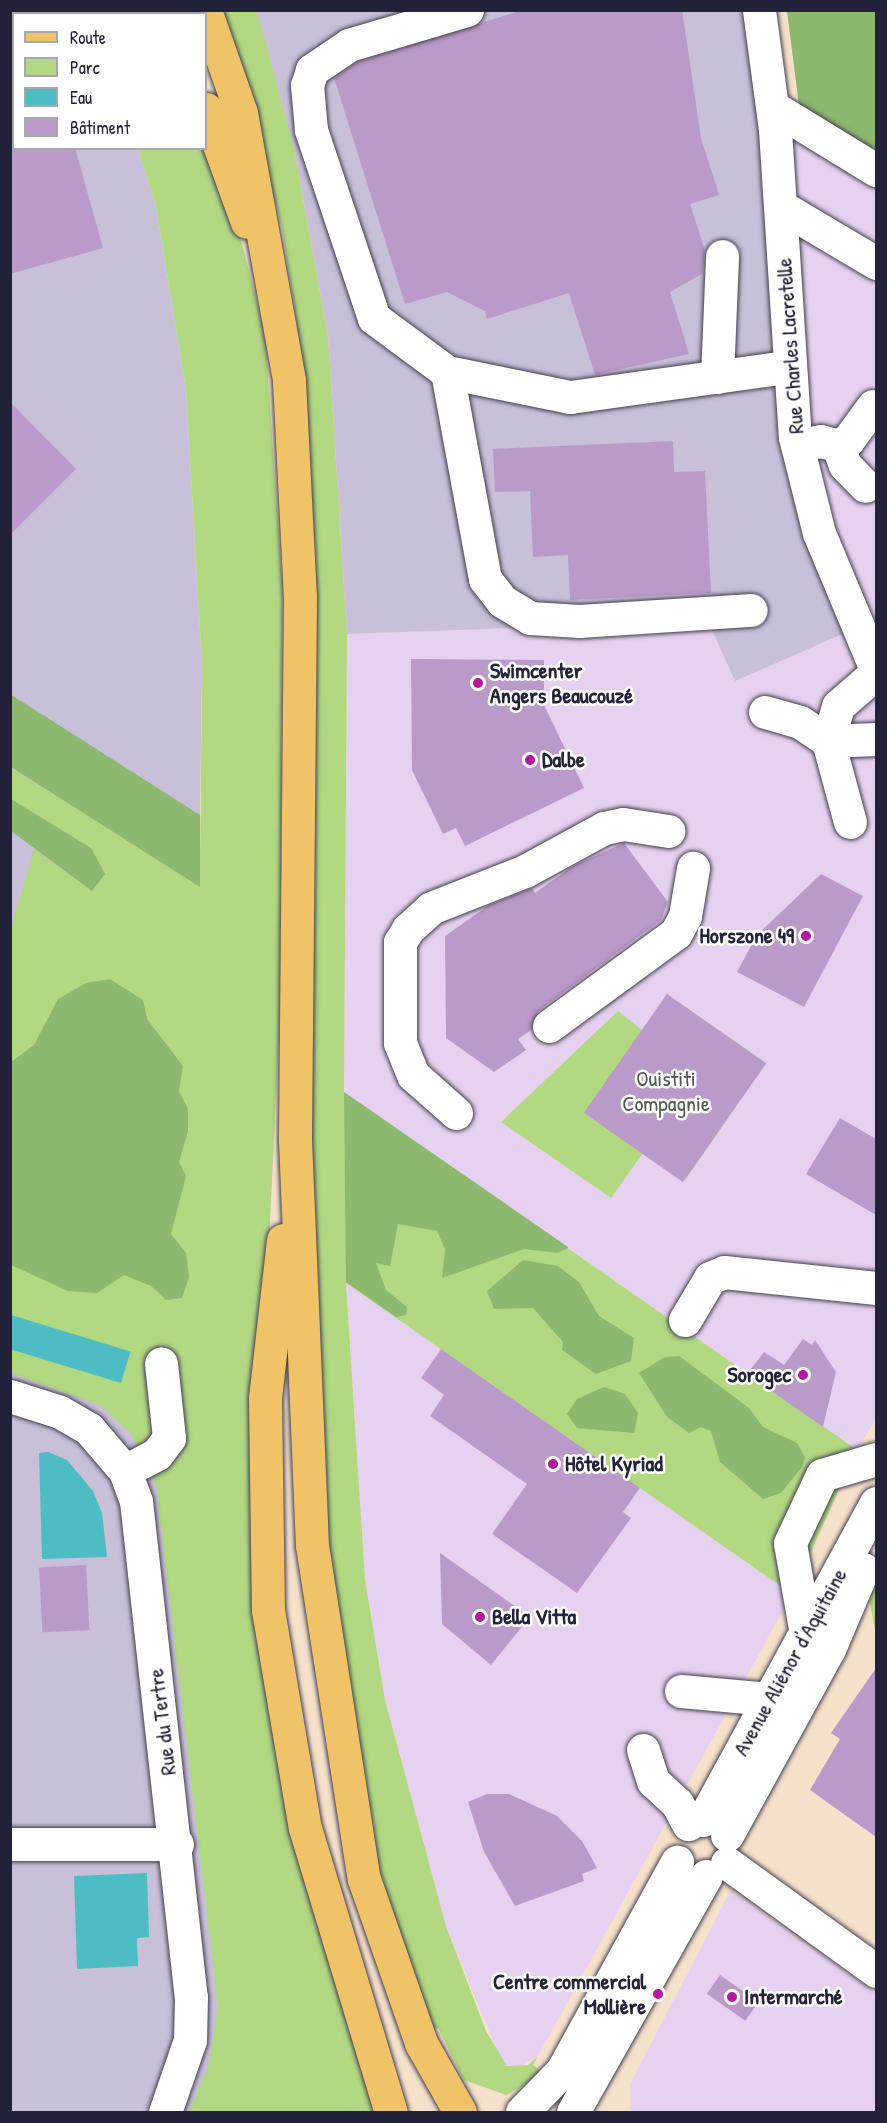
<!DOCTYPE html>
<meta charset="utf-8">
<style>
body{margin:0}
#map{position:relative;width:887px;height:2123px;overflow:hidden;background:#f6e1ca;font-family:"Patrick Hand",sans-serif}
div>[style]{position:absolute}
[style*='--x']{left:calc(var(--x)*1px);top:calc(var(--y)*1px);width:calc(var(--w)*1px);rotate:calc(var(--a)*1deg)}
.built>*{inset:0;background:#e6d2f0}
.industrial>*{inset:0;background:#c8bfd8}
.green>*{inset:0;background:#b2d882;transform-origin:0 0}
.forest>*{inset:0;background:#8db870}
.water>*{inset:0;background:#4ebdc3;transform-origin:0 0}
.building>*{inset:0;background:#ba9ac8;transform-origin:0 0}
.roads{filter:drop-shadow(0 0 2px #423f50) drop-shadow(0 0 2px #423f50)}
.minor>*{height:33px;margin:-16.5px;padding:0 16.5px;transform-origin:16.5px;border-radius:16.5px;background:#fff}
.major>*{height:33px;margin:-16.5px;padding:0 16.5px;transform-origin:16.5px;border-radius:16.5px;background:#f1c369}
.dots>*{width:16px;height:16px;translate:-50% -50%;box-sizing:border-box;border:3px solid #fff;border-radius:50%}
span{translate:-50% -50%;white-space:nowrap;text-align:center;line-height:1.15;-webkit-text-stroke:5px #fff;paint-order:stroke}
.street-label{font-size:22px;color:#22223b}
.poi-label{font-size:22px;color:#22223b;font-weight:700}
.left{translate:0 -50%;text-align:left}
.right{translate:-100% -50%;text-align:right}
.park-label{font-size:22px;color:#4d5950}
.frame{position:absolute;inset:0;border:12px solid #22223b;pointer-events:none}
.legend{position:absolute;left:12px;top:12px;width:195px;height:138px;box-sizing:border-box;background:#fff;border:2px solid #a7a7b1;margin:0;padding:8px 10px;list-style:none;font-size:18px;color:#22223b}
.legend li{display:flex;align-items:center;gap:12px;height:30px}
.legend b{width:30px;border:2px solid #a7a7b1}
</style>
<div id="map">
<div class="built">
<div style="clip-path:polygon(775px 130px,876px 177px,876px 1419px,857px 1450px,344px 1092px,347px 634px,708px 621px,819px 533px)"></div>
<div style="clip-path:polygon(346px 1282px,792px 1594px,538px 2056px,518px 2068px,502px 2063px,446px 1926px,385px 1700px,365px 1580px)"></div>
<div style="clip-path:polygon(731px 1890px,876px 1993px,876px 2112px,630px 2112px,630px 2084px)"></div>
</div>
<div class="industrial">
<div style="clip-path:polygon(95px 10px,14px 14px,14px 148px,138px 149px,156px 206px,186px 389px,202px 665px,200px 815px,228px 2016px,208px 2112px,11px 2112px,10px 11px)"></div>
<div style="clip-path:polygon(256px 11px,759px 11px,787px 367px,856px 628px,735px 681px,708px 621px,347px 634px,328px 336px,294px 149px)"></div>
</div>
<div class="green">
<div style="left:95px;top:11px;width:52px;height:2px"></div>
<div style="clip-path:polygon(222px 11px,256px 11px,265px 39px,294px 149px,328px 336px,347px 634px,344px 1092px,857px 1450px,792px 1594px,346px 1283px,365px 1580px,385px 1700px,446px 1926px,486px 2031px,507px 2066px,528px 2065px,538px 2056px,533px 2065px,540px 2070px,534px 2080px,506px 2095px,464px 2080px,438px 2028px,425px 2032px,378px 1880px,335px 1660px,311px 1229px,315px 653px,311px 474px,300px 344px,282px 227px)"></div>
<div style="clip-path:polygon(206px 148px,230px 197px,265px 333px,282px 582px,281px 988px,257px 1500px,365px 2052px,357px 2058px,375px 2112px,189px 2112px,208px 2067px,218px 2007px,156px 1485px,132px 1435px,100px 1405px,11px 1373px,11px 928px,34px 849px,92px 891px,91px 848px,11px 799px,10px 767px,200px 886px,202px 665px,186px 389px,156px 206px,138px 149px)"></div>
<div style="clip-path:polygon(667px 994px,766px 1063px,686px 1179px,643px 1153px,611px 1198px,501px 1122px,618px 1011px,642px 1030px)"></div>
<div style="clip-path:polygon(876px 1573px,876px 1636px,870px 1603px)"></div>
</div>
<div class="forest">
<div style="clip-path:polygon(787px 11px,876px 11px,876px 150px,799px 106px)"></div>
<div style="clip-path:polygon(10px 694px,200px 815px,200px 887px,11px 767px)"></div>
<div style="clip-path:polygon(11px 799px,91px 848px,105px 874px,92px 891px,11px 831px)"></div>
<div style="clip-path:polygon(110px 979px,143px 1000px,147px 1019px,183px 1066px,179px 1091px,188px 1109px,188px 1131px,179px 1162px,186px 1176px,171px 1234px,186px 1253px,189px 1277px,182px 1298px,166px 1300px,151px 1286px,124px 1275px,97px 1293px,68px 1291px,11px 1265px,11px 1062px,34px 1045px,58px 999px,86px 983px)"></div>
<div style="clip-path:polygon(344px 1092px,568px 1247px,568px 1248px,558px 1253px,524px 1249px,442px 1278px,445px 1249px,437px 1231px,398px 1224px,390px 1266px,376px 1263px,386px 1290px,407px 1307px,406px 1315px,396px 1317px,346px 1282px)"></div>
<div style="clip-path:polygon(523px 1260px,558px 1266px,579px 1282px,599px 1316px,634px 1338px,631px 1361px,596px 1374px,562px 1350px,563px 1342px,533px 1308px,494px 1309px,487px 1291px)"></div>
<div style="clip-path:polygon(679px 1356px,749px 1408px,763px 1427px,797px 1443px,805px 1457px,802px 1467px,781px 1493px,763px 1499px,720px 1462px,711px 1431px,701px 1427px,689px 1433px,667px 1417px,639px 1373px,665px 1357px)"></div>
<div style="clip-path:polygon(604px 1387px,625px 1394px,638px 1413px,634px 1433px,577px 1428px,567px 1414px,577px 1399px)"></div>
</div>
<div class="water">
<div style="left:11px;top:1315px;width:125px;height:33px;rotate:17deg"></div>
<div style="clip-path:polygon(48px 1452px,67px 1460px,93px 1491px,102px 1513px,107px 1557px,42px 1559px,39px 1453px)"></div>
<div style="clip-path:polygon(147px 1873px,149px 1937px,137px 1938px,138px 1966px,77px 1969px,74px 1876px)"></div>
</div>
<div class="building">
<div style="clip-path:polygon(523px 10px,682px 10px,701px 138px,719px 195px,690px 204px,705px 251px,702px 274px,670px 292px,689px 354px,595px 375px,569px 293px,487px 319px,485px 311px,447px 292px,405px 304px,334px 78px,357px 62px)"></div>
<div style="clip-path:polygon(10px 148px,75px 148px,103px 248px,10px 274px)"></div>
<div style="clip-path:polygon(10px 402px,76px 469px,10px 535px)"></div>
<div style="clip-path:polygon(673px 441px,674px 472px,705px 471px,711px 593px,570px 600px,568px 555px,533px 557px,530px 491px,495px 492px,493px 449px)"></div>
<div style="clip-path:polygon(411px 659px,544px 660px,544px 705px,584px 788px,465px 846px,456px 828px,443px 834px,412px 770px)"></div>
<div style="clip-path:polygon(624px 843px,668px 902px,661px 920px,538px 1011px,531px 1030px,518px 1039px,526px 1050px,494px 1072px,446px 1038px,445px 936px,489px 905px,532px 888px,535px 893px,573px 866px)"></div>
<div style="clip-path:polygon(821px 874px,863px 896px,804px 1007px,737px 972px,757px 935px)"></div>
<div style="left:667px;top:994px;width:121px;height:145px;rotate:35deg"></div>
<div style="clip-path:polygon(840px 1118px,876px 1139px,876px 1215px,806px 1174px)"></div>
<div style="clip-path:polygon(803px 1339px,812px 1345px,815px 1340px,836px 1372px,823px 1427px,747px 1374px,764px 1352px,784px 1365px)"></div>
<div style="clip-path:polygon(441px 1349px,640px 1488px,623px 1512px,631px 1518px,577px 1593px,492px 1534px,527px 1484px,430px 1416px,444px 1395px,421px 1378px)"></div>
<div style="clip-path:polygon(440px 1553px,530px 1617px,491px 1665px,442px 1624px)"></div>
<div style="left:86px;top:1565px;width:65px;height:47px;rotate:87deg"></div>
<div style="clip-path:polygon(876px 1668px,876px 1837px,810px 1790px,840px 1739px,831px 1733px)"></div>
<div style="clip-path:polygon(487px 1794px,509px 1794px,557px 1816px,582px 1841px,597px 1868px,582px 1874px,584px 1881px,515px 1906px,484px 1852px,468px 1802px)"></div>
<div style="left:720px;top:1975px;width:47px;height:23px;rotate:35deg"></div>
</div>
<div class="roads">
<div class="minor">
<div style="--x:467;--y:10;--w:123;--a:163.5"></div>
<div style="--x:349;--y:45;--w:45;--a:146"></div>
<div style="--x:312;--y:70;--w:16;--a:108"></div>
<div style="--x:307;--y:85;--w:45;--a:84.9"></div>
<div style="--x:311;--y:130;--w:198;--a:71.5"></div>
<div style="--x:374;--y:318;--w:91;--a:36.5"></div>
<div style="--x:447;--y:372;--w:126;--a:11.5"></div>
<div style="--x:570;--y:397;--w:219;--a:-7.9"></div>
<div style="--x:759;--y:10;--w:121;--a:82.4"></div>
<div style="--x:775;--y:130;--w:308;--a:86.3"></div>
<div style="--x:795;--y:437;--w:99;--a:76"></div>
<div style="--x:819;--y:533;--w:147;--a:67.3"></div>
<div style="--x:773;--y:107;--w:121;--a:31.5"></div>
<div style="--x:780;--y:206;--w:112;--a:30.7"></div>
<div style="--x:447;--y:372;--w:210;--a:79.6"></div>
<div style="--x:485;--y:579;--w:28;--a:52"></div>
<div style="--x:502;--y:601;--w:33;--a:31"></div>
<div style="--x:530;--y:618;--w:50;--a:3.4"></div>
<div style="--x:580;--y:621;--w:171;--a:-3.7"></div>
<div style="--x:717;--y:377;--w:121;--a:-87.6"></div>
<div style="--x:797;--y:445;--w:24;--a:-9"></div>
<div style="--x:821;--y:441;--w:18;--a:16"></div>
<div style="--x:838;--y:446;--w:12;--a:-31"></div>
<div style="--x:848;--y:440;--w:42;--a:-53.7"></div>
<div style="--x:838;--y:446;--w:20;--a:70"></div>
<div style="--x:845;--y:465;--w:29;--a:46"></div>
<div style="--x:765;--y:712;--w:36;--a:16"></div>
<div style="--x:800;--y:722;--w:34;--a:34"></div>
<div style="--x:828;--y:741;--w:48;--a:-2.4"></div>
<div style="--x:850;--y:822;--w:84;--a:-105.2"></div>
<div style="--x:828;--y:741;--w:36;--a:-74"></div>
<div style="--x:838;--y:706;--w:50;--a:-41"></div>
<div style="--x:549;--y:1026;--w:157;--a:-36.2"></div>
<div style="--x:676;--y:933;--w:19;--a:-62"></div>
<div style="--x:685;--y:916;--w:49;--a:-80.5"></div>
<div style="--x:456;--y:1113;--w:57;--a:-138.5"></div>
<div style="--x:413;--y:1075;--w:35;--a:-112"></div>
<div style="--x:400;--y:1043;--w:101;--a:-90"></div>
<div style="--x:400;--y:942;--w:15;--a:-58"></div>
<div style="--x:408;--y:929;--w:31;--a:-42"></div>
<div style="--x:431;--y:908;--w:101;--a:-21.5"></div>
<div style="--x:525;--y:871;--w:90;--a:-28.6"></div>
<div style="--x:604;--y:828;--w:19;--a:-12"></div>
<div style="--x:623;--y:824;--w:46;--a:8.8"></div>
<div style="--x:685;--y:1320;--w:49;--a:-59.2"></div>
<div style="--x:710;--y:1278;--w:15;--a:-23"></div>
<div style="--x:724;--y:1272;--w:153;--a:6"></div>
<div style="--x:10;--y:1396;--w:52;--a:17.7"></div>
<div style="--x:60;--y:1412;--w:34;--a:30"></div>
<div style="--x:89;--y:1429;--w:55;--a:49.4"></div>
<div style="--x:125;--y:1471;--w:32;--a:70"></div>
<div style="--x:136;--y:1501;--w:499;--a:83.7"></div>
<div style="--x:191;--y:1997;--w:43;--a:91.3"></div>
<div style="--x:190;--y:2040;--w:76;--a:109.1"></div>
<div style="--x:125;--y:1471;--w:36;--a:-28"></div>
<div style="--x:157;--y:1454;--w:20;--a:-53"></div>
<div style="--x:169;--y:1438;--w:75;--a:-96.1"></div>
<div style="--x:806;--y:1634;--w:92;--a:-100"></div>
<div style="--x:790;--y:1543;--w:75;--a:-64.8"></div>
<div style="--x:822;--y:1475;--w:56;--a:-16.5"></div>
<div style="--x:681;--y:1691;--w:88;--a:5.2"></div>
<div style="--x:643;--y:1750;--w:33;--a:72"></div>
<div style="--x:653;--y:1781;--w:33;--a:43"></div>
<div style="--x:677;--y:1803;--w:24;--a:62"></div>
<div style="--x:703;--y:1820;--w:361;--a:-61.4"></div>
<div style="--x:727;--y:1835;--w:212;--a:-61.3"></div>
<div style="--x:829;--y:1649;--w:87;--a:-67"></div>
<div style="--x:10;--y:1844;--w:167;--a:0"></div>
<div style="--x:727;--y:1863;--w:184;--a:35.9"></div>
<div style="--x:522;--y:2112;--w:57;--a:-45.7"></div>
<div style="--x:562;--y:2071;--w:239;--a:-61.2"></div>
<div style="--x:573;--y:2112;--w:271;--a:-60.6"></div>
</div>
<div class="major">
<div style="--x:165;--y:10;--w:4;--a:76"></div>
<div style="--x:205;--y:10;--w:109;--a:70.7"></div>
<div style="--x:241;--y:113;--w:272;--a:79.8"></div>
<div style="--x:289;--y:381;--w:215;--a:87.1"></div>
<div style="--x:300;--y:596;--w:544;--a:90.53"></div>
<div style="--x:295;--y:1140;--w:405;--a:87.6"></div>
<div style="--x:312;--y:1545;--w:338;--a:81.2"></div>
<div style="--x:364;--y:1879;--w:174;--a:70.8"></div>
<div style="--x:421;--y:2043;--w:79;--a:60.5"></div>
<div style="--x:206;--y:109;--w:120;--a:70.1"></div>
<div style="--x:283;--y:1240;--w:160;--a:96.5"></div>
<div style="--x:265;--y:1399;--w:211;--a:89.2"></div>
<div style="--x:268;--y:1610;--w:221;--a:80.4"></div>
<div style="--x:305;--y:1828;--w:297;--a:73.2"></div>
</div>
</div>
<div class="dots">
<div style="left:478px;top:683px;background:#b5179e"></div>
<div style="left:530px;top:760px;background:#b5179e"></div>
<div style="left:806px;top:936px;background:#b5179e"></div>
<div style="left:803px;top:1375px;background:#b5179e"></div>
<div style="left:553px;top:1464px;background:#b5179e"></div>
<div style="left:480px;top:1617px;background:#b5179e"></div>
<div style="left:658px;top:1994px;background:#b5179e"></div>
<div style="left:732px;top:1997px;background:#b5179e"></div>
</div>
<div class="street-label">
<span style="left:790px;top:346px;rotate:-94deg">Rue Charles Lacretelle</span>
<span style="left:790px;top:1662px;rotate:-61deg">Avenue Aliénor d'Aquitaine</span>
<span style="left:162px;top:1722px;rotate:-97deg">Rue du Tertre</span>
</div>
<div class="poi-label">
<span class="left" style="left:490px;top:683px">Swimcenter<br>Angers Beaucouzé</span>
<span class="left" style="left:542px;top:760px">Dalbe</span>
<span class="right" style="left:794px;top:936px">Horszone 49</span>
<span class="right" style="left:791px;top:1375px">Sorogec</span>
<span class="left" style="left:565px;top:1464px">Hôtel Kyriad</span>
<span class="left" style="left:492px;top:1617px">Bella Vitta</span>
<span class="right" style="left:646px;top:1994px">Centre commercial<br>Mollière</span>
<span class="left" style="left:744px;top:1997px">Intermarché</span>
</div>
<div class="park-label">
<span style="left:666px;top:1091px">Ouistiti<br>Compagnie</span>
</div>
<div class="frame"></div>
<ul class="legend">
<li><b style="height:8px;background:#f1c369"></b>Route</li>
<li><b style="height:16px;background:#b2d882"></b>Parc</li>
<li><b style="height:16px;background:#4ebdc3"></b>Eau</li>
<li><b style="height:16px;background:#ba9ac8"></b>Bâtiment</li>
</ul>
</div>
